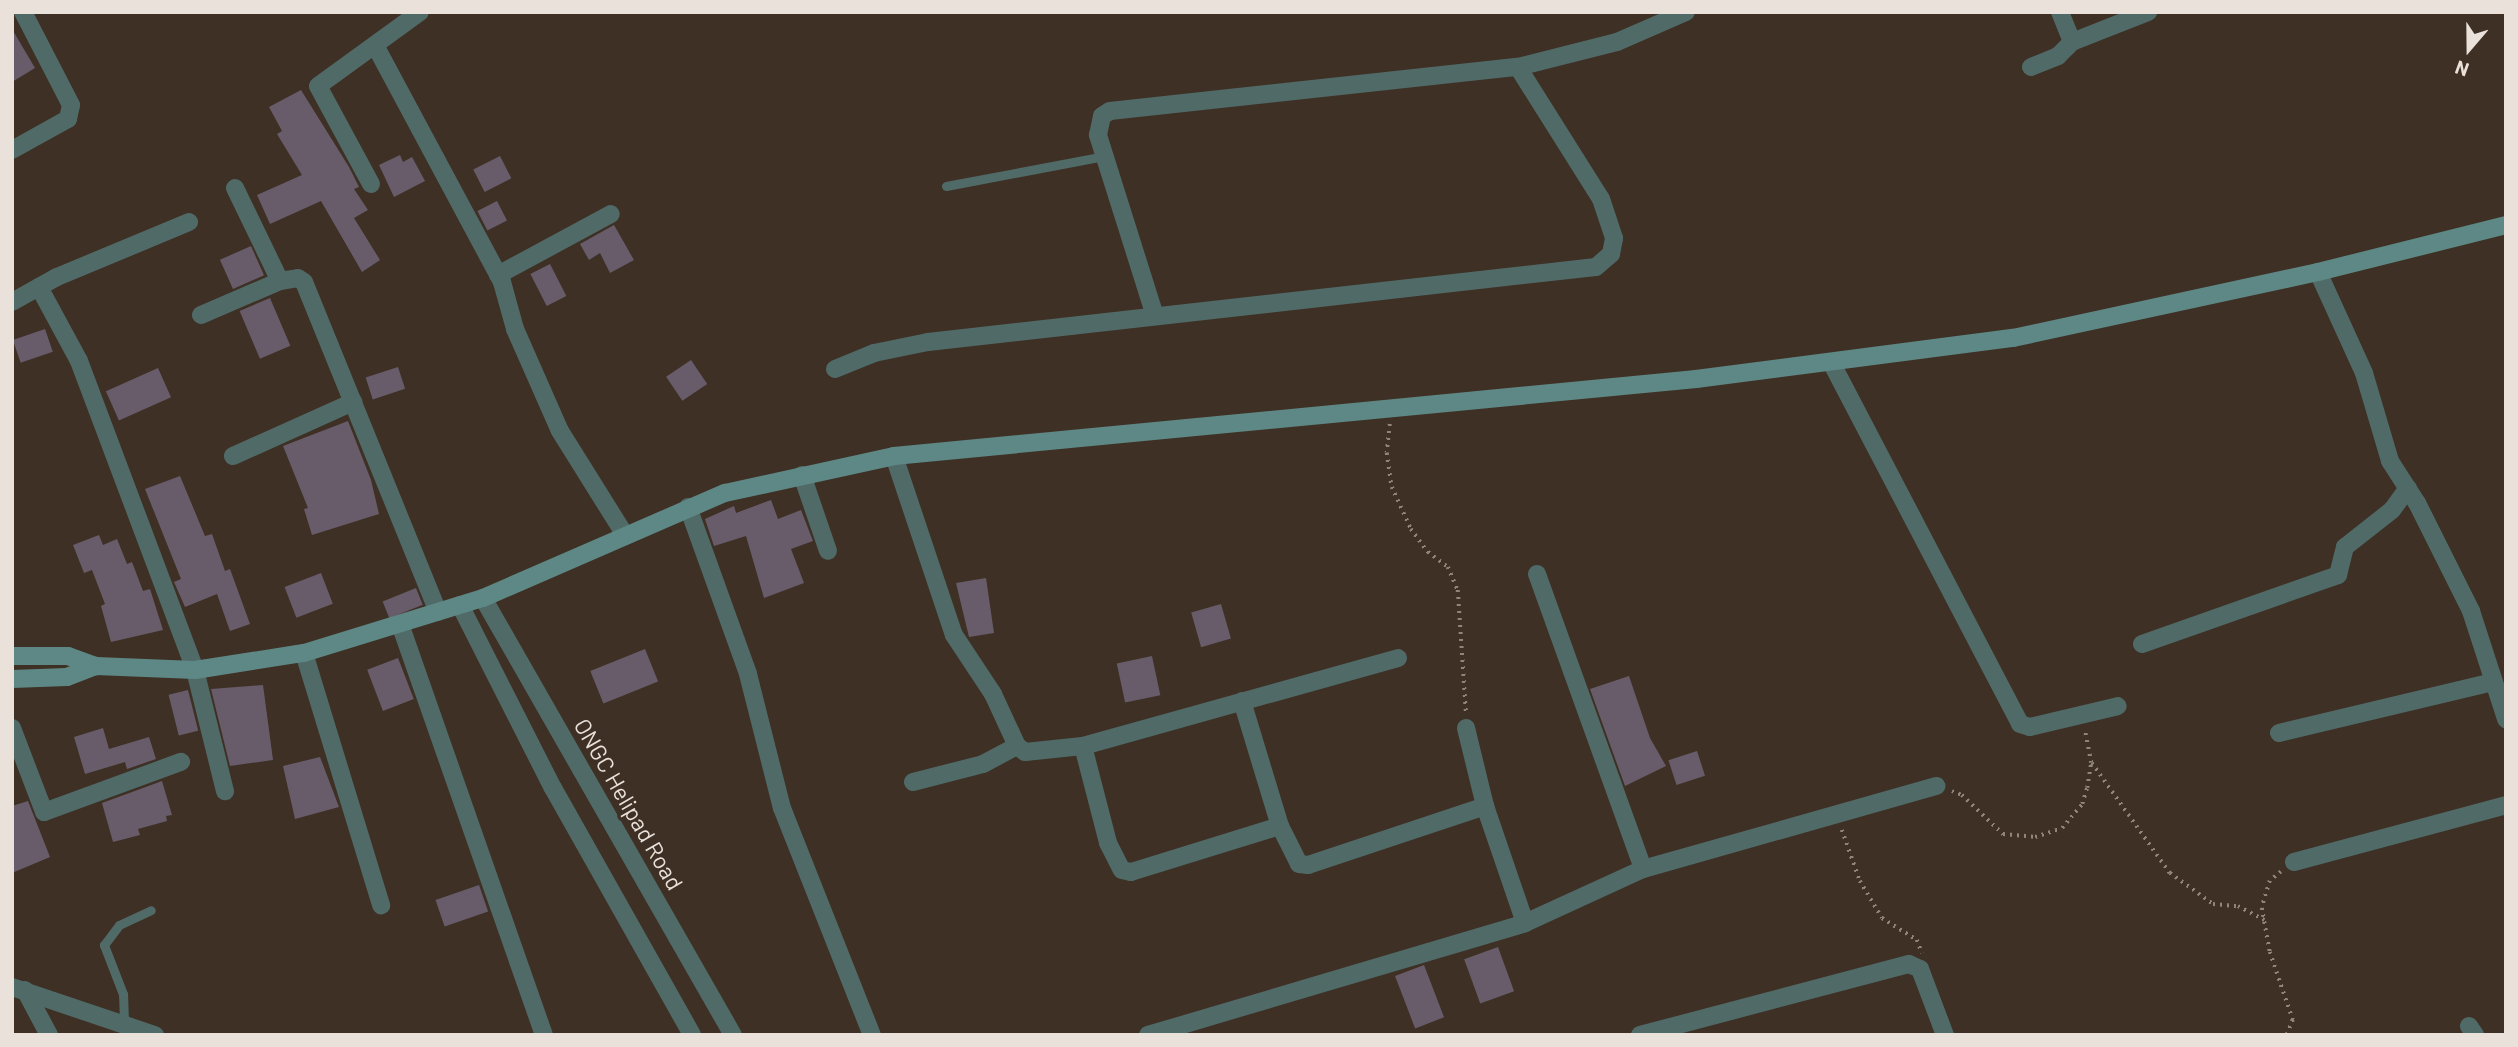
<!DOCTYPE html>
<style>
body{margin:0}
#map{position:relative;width:2518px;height:1047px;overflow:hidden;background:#3e3024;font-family:Barlow,sans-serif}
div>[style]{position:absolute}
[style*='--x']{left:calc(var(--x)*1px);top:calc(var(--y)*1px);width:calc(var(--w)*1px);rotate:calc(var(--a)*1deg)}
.building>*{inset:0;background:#685c6b;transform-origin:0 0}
.path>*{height:3.5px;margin-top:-1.75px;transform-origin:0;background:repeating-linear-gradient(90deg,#90857b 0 2px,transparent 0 7px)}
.lane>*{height:9px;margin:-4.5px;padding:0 4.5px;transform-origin:4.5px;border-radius:4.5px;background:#506a68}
.street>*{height:18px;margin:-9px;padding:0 9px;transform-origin:9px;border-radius:9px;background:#506a68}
.secondary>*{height:18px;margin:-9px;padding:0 9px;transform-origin:9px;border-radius:9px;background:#5e8886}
span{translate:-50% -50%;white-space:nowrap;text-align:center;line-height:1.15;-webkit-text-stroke:7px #3e3024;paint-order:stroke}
.street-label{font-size:23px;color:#eae1da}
.frame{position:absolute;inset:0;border:14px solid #eae1da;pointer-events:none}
.north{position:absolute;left:2434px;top:14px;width:70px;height:70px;-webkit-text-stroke:5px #3e3024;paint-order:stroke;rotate:200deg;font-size:19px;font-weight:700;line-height:28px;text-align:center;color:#eae1da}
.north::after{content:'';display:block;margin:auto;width:24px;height:32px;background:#eae1da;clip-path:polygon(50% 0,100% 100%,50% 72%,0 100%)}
</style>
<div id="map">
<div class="building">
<div style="clip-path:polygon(12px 29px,35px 68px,12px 82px)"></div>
<div style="clip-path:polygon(301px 90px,349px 167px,359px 187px,354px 189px,368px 210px,354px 218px,380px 260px,362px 272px,321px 201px,270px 224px,257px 195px,302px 175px,277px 134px,282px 131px,269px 107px)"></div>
<div style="clip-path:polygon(400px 155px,403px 162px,412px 157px,425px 181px,394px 197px,379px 165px)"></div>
<div style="left:500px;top:156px;width:25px;height:30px;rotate:63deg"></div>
<div style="left:497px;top:201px;width:22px;height:22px;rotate:63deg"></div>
<div style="clip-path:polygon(614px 225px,634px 260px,610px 273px,600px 253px,589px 260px,580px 244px)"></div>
<div style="left:251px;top:246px;width:32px;height:34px;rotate:66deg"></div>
<div style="left:550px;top:264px;width:36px;height:22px;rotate:63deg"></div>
<div style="left:270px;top:298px;width:52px;height:33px;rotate:67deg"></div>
<div style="left:45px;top:329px;width:24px;height:34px;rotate:71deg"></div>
<div style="left:691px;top:360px;width:29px;height:30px;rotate:56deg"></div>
<div style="left:398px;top:367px;width:23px;height:34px;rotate:72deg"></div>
<div style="left:158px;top:368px;width:32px;height:57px;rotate:66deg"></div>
<div style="clip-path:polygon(348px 421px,371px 480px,379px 514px,312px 535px,304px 509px,308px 508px,283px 446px)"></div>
<div style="clip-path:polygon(180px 476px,205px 536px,212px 534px,225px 571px,230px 569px,250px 624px,230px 631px,217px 594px,185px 607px,174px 582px,181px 579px,145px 489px)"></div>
<div style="clip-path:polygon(771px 500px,778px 519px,801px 510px,813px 541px,791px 549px,804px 583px,764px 598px,746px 536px,714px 546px,705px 519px,734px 506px,736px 513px)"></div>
<div style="clip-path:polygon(99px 535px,103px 545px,117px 539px,127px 564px,132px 562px,143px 591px,150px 589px,163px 630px,111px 642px,101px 606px,105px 604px,92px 570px,84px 573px,73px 545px)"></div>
<div style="left:321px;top:573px;width:33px;height:39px;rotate:69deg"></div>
<div style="clip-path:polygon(986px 578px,994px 633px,969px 637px,956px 583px)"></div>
<div style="left:416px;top:588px;width:18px;height:36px;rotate:68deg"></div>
<div style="left:1221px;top:604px;width:36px;height:31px;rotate:74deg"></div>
<div style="left:645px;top:649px;width:35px;height:59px;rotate:68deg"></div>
<div style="left:1152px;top:656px;width:40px;height:36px;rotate:78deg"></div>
<div style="left:398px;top:658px;width:44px;height:33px;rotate:69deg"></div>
<div style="clip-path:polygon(1629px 676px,1650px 738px,1666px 766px,1625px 786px,1590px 689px)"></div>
<div style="clip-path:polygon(263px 685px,273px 760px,230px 766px,211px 689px)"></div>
<div style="left:188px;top:690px;width:42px;height:20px;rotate:76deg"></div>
<div style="clip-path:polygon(103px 728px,109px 749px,149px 737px,156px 759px,127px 769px,125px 762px,85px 774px,74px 737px)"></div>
<div style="left:1697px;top:751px;width:26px;height:30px;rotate:72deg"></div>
<div style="clip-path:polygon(320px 757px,339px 807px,295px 819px,283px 766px)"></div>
<div style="clip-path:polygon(162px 781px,172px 815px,166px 816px,167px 821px,138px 829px,140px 835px,113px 842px,102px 803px)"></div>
<div style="clip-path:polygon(28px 801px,50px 857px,12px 873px,12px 806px)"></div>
<div style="left:479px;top:885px;width:28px;height:46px;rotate:71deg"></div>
<div style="left:1498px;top:947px;width:47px;height:36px;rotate:70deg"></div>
<div style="left:1424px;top:965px;width:56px;height:31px;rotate:69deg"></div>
</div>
<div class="path">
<div style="--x:1390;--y:424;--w:29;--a:96"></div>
<div style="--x:1387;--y:453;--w:34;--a:82"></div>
<div style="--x:1392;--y:487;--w:46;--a:65.7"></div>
<div style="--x:1411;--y:529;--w:29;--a:54"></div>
<div style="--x:1428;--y:552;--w:25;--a:37"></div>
<div style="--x:1448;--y:567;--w:25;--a:67"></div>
<div style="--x:1458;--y:590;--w:122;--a:86.2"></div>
<div style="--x:2092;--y:763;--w:135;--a:54.7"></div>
<div style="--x:2170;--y:873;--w:53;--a:35.8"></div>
<div style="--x:2213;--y:904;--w:25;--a:5"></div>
<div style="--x:2238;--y:906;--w:30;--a:28"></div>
<div style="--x:1952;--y:791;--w:11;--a:22"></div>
<div style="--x:1962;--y:795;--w:57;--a:43.6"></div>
<div style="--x:2003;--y:834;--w:32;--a:5"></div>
<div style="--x:2035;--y:837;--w:28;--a:-18"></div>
<div style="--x:2062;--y:828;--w:31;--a:-50"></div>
<div style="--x:2082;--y:804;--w:17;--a:-73"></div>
<div style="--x:2087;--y:788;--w:25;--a:-81"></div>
<div style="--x:2091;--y:763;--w:32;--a:-101"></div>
<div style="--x:1842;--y:830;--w:54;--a:70.6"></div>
<div style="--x:1860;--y:881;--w:43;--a:59.3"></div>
<div style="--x:1882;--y:918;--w:41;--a:32.2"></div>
<div style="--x:1917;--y:940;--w:14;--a:69"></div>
<div style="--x:2281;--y:872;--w:14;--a:141"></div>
<div style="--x:2270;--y:881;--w:28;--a:107"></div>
<div style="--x:2262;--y:908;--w:45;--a:79.7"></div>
<div style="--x:2270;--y:952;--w:72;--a:71.3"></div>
<div style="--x:2293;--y:1020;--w:16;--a:112"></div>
</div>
<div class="lane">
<div style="--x:946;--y:186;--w:162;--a:-10.7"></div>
<div style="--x:124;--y:1021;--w:27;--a:-92"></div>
<div style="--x:123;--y:994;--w:53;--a:-111.2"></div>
<div style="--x:104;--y:945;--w:25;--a:-53"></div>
<div style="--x:119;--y:925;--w:35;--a:-25"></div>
</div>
<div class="street">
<div style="--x:2060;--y:12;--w:32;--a:68"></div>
<div style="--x:376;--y:47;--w:267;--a:61.8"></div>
<div style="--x:502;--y:282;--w:49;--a:74.5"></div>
<div style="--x:515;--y:329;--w:111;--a:66.2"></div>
<div style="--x:560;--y:431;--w:123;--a:58"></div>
<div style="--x:2031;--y:67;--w:29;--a:-22"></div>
<div style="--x:2058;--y:56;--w:20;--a:-45"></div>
<div style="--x:2072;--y:42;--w:82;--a:-21.5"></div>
<div style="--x:12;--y:150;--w:64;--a:-29"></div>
<div style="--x:68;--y:119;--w:14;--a:-78"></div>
<div style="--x:71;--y:105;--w:105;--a:-117.3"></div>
<div style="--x:371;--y:184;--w:111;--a:-118.4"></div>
<div style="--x:318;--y:86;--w:126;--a:-36"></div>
<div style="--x:235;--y:188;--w:103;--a:64.2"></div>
<div style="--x:2318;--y:272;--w:111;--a:65.5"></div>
<div style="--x:2364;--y:373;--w:92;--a:73.5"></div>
<div style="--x:2390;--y:461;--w:50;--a:57.3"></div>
<div style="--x:2417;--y:503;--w:121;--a:63.4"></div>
<div style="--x:2471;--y:611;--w:114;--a:72"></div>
<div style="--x:498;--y:275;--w:128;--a:-28.4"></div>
<div style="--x:39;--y:287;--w:84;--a:61.6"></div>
<div style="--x:79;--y:361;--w:330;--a:69.4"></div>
<div style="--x:195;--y:670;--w:125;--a:76.1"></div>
<div style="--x:12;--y:302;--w:51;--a:-29.1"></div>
<div style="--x:57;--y:277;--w:143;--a:-22.6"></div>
<div style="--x:201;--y:315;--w:86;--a:-23.3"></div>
<div style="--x:280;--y:281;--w:18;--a:-9"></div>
<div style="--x:298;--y:278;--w:7;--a:34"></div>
<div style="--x:304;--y:282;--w:356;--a:67.9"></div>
<div style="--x:1155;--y:316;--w:190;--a:-107.5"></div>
<div style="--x:1098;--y:135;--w:19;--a:-78"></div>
<div style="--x:1102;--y:116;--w:9;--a:-32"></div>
<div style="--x:1110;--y:111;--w:410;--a:-6.2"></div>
<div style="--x:1518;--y:67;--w:102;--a:-14.2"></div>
<div style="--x:1617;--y:42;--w:75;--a:-23.5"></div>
<div style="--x:1831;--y:362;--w:408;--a:62.4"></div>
<div style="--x:2020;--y:724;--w:10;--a:17"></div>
<div style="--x:2030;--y:727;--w:90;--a:-13.4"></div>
<div style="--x:835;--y:369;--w:42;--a:-22.3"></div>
<div style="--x:874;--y:353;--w:55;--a:-11.5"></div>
<div style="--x:928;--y:342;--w:672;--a:-6.41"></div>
<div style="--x:1596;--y:267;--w:20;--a:-41"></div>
<div style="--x:1611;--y:254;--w:16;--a:-79"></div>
<div style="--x:1614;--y:238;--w:41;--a:-108.4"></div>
<div style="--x:1601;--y:199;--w:156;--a:-122.2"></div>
<div style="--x:233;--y:456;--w:132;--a:-24.2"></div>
<div style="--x:894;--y:456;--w:189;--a:71.5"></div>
<div style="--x:954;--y:635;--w:71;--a:56.5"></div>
<div style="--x:993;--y:694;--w:57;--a:65.2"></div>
<div style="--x:1017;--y:746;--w:10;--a:37"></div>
<div style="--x:1025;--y:752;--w:58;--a:-5.9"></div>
<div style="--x:1083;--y:746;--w:327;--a:-15.6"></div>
<div style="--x:802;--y:475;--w:80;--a:71.1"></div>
<div style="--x:688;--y:507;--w:177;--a:70.2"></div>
<div style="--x:748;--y:674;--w:138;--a:75.8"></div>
<div style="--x:782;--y:808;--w:244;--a:68.4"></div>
<div style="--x:1537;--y:574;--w:313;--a:70.2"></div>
<div style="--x:483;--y:598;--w:503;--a:60.23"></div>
<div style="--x:460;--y:605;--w:205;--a:63.1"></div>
<div style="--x:553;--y:788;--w:283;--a:60.6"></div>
<div style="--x:400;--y:624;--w:435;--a:70.7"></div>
<div style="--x:2142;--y:644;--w:208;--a:-19.4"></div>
<div style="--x:2338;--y:575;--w:29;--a:-76"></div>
<div style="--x:2345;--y:547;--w:60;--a:-38.2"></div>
<div style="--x:2392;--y:510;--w:27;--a:-54"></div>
<div style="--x:304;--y:653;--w:264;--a:73"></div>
<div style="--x:1242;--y:701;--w:131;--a:73.1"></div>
<div style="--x:1280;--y:826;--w:42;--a:63.4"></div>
<div style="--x:1299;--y:864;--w:9;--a:6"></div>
<div style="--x:1308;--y:865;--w:187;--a:-18.4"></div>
<div style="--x:12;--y:728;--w:90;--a:69.1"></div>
<div style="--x:44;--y:812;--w:146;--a:-20.1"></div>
<div style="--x:1466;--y:728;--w:80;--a:76.3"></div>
<div style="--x:1485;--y:806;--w:124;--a:71.1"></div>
<div style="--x:2279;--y:733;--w:220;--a:-13.4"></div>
<div style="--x:1083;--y:746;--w:100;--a:75.5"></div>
<div style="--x:1108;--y:843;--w:30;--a:63"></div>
<div style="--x:1122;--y:870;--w:9;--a:13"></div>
<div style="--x:1131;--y:872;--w:156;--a:-17.2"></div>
<div style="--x:913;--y:782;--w:72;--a:-14.4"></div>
<div style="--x:983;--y:764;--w:38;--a:-28"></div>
<div style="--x:2294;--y:862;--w:220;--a:-15"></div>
<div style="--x:12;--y:987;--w:151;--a:18.6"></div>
<div style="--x:25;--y:990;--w:51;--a:61.9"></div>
<div style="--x:2469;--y:1026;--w:11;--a:56"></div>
<div style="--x:1148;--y:1035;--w:393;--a:-16.5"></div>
<div style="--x:1525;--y:923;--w:130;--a:-24.6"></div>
<div style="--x:1643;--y:869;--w:305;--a:-15.8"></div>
<div style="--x:1640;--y:1035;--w:278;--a:-14.8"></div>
<div style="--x:1909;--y:964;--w:12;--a:24"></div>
<div style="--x:1920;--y:969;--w:71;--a:69.3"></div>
</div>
<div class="secondary">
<div style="--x:12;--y:656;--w:56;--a:0"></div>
<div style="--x:68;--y:656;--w:30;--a:20"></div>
<div style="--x:96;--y:666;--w:99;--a:2.3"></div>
<div style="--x:195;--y:670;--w:110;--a:-8.9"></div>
<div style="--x:304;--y:653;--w:187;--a:-17.1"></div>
<div style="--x:483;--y:598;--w:264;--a:-23.5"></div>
<div style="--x:725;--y:493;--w:173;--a:-12.3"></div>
<div style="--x:894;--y:456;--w:806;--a:-5.48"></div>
<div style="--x:1696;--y:379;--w:320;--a:-7.4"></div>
<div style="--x:2013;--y:338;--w:312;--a:-12.2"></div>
<div style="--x:2318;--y:272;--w:194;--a:-14"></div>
<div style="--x:12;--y:679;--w:55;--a:-2.1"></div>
<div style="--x:67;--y:677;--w:31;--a:-21"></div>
</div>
<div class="street-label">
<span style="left:629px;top:804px;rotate:60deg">ONGC Helipad Road</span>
</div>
<div class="frame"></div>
<div class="north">N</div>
</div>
